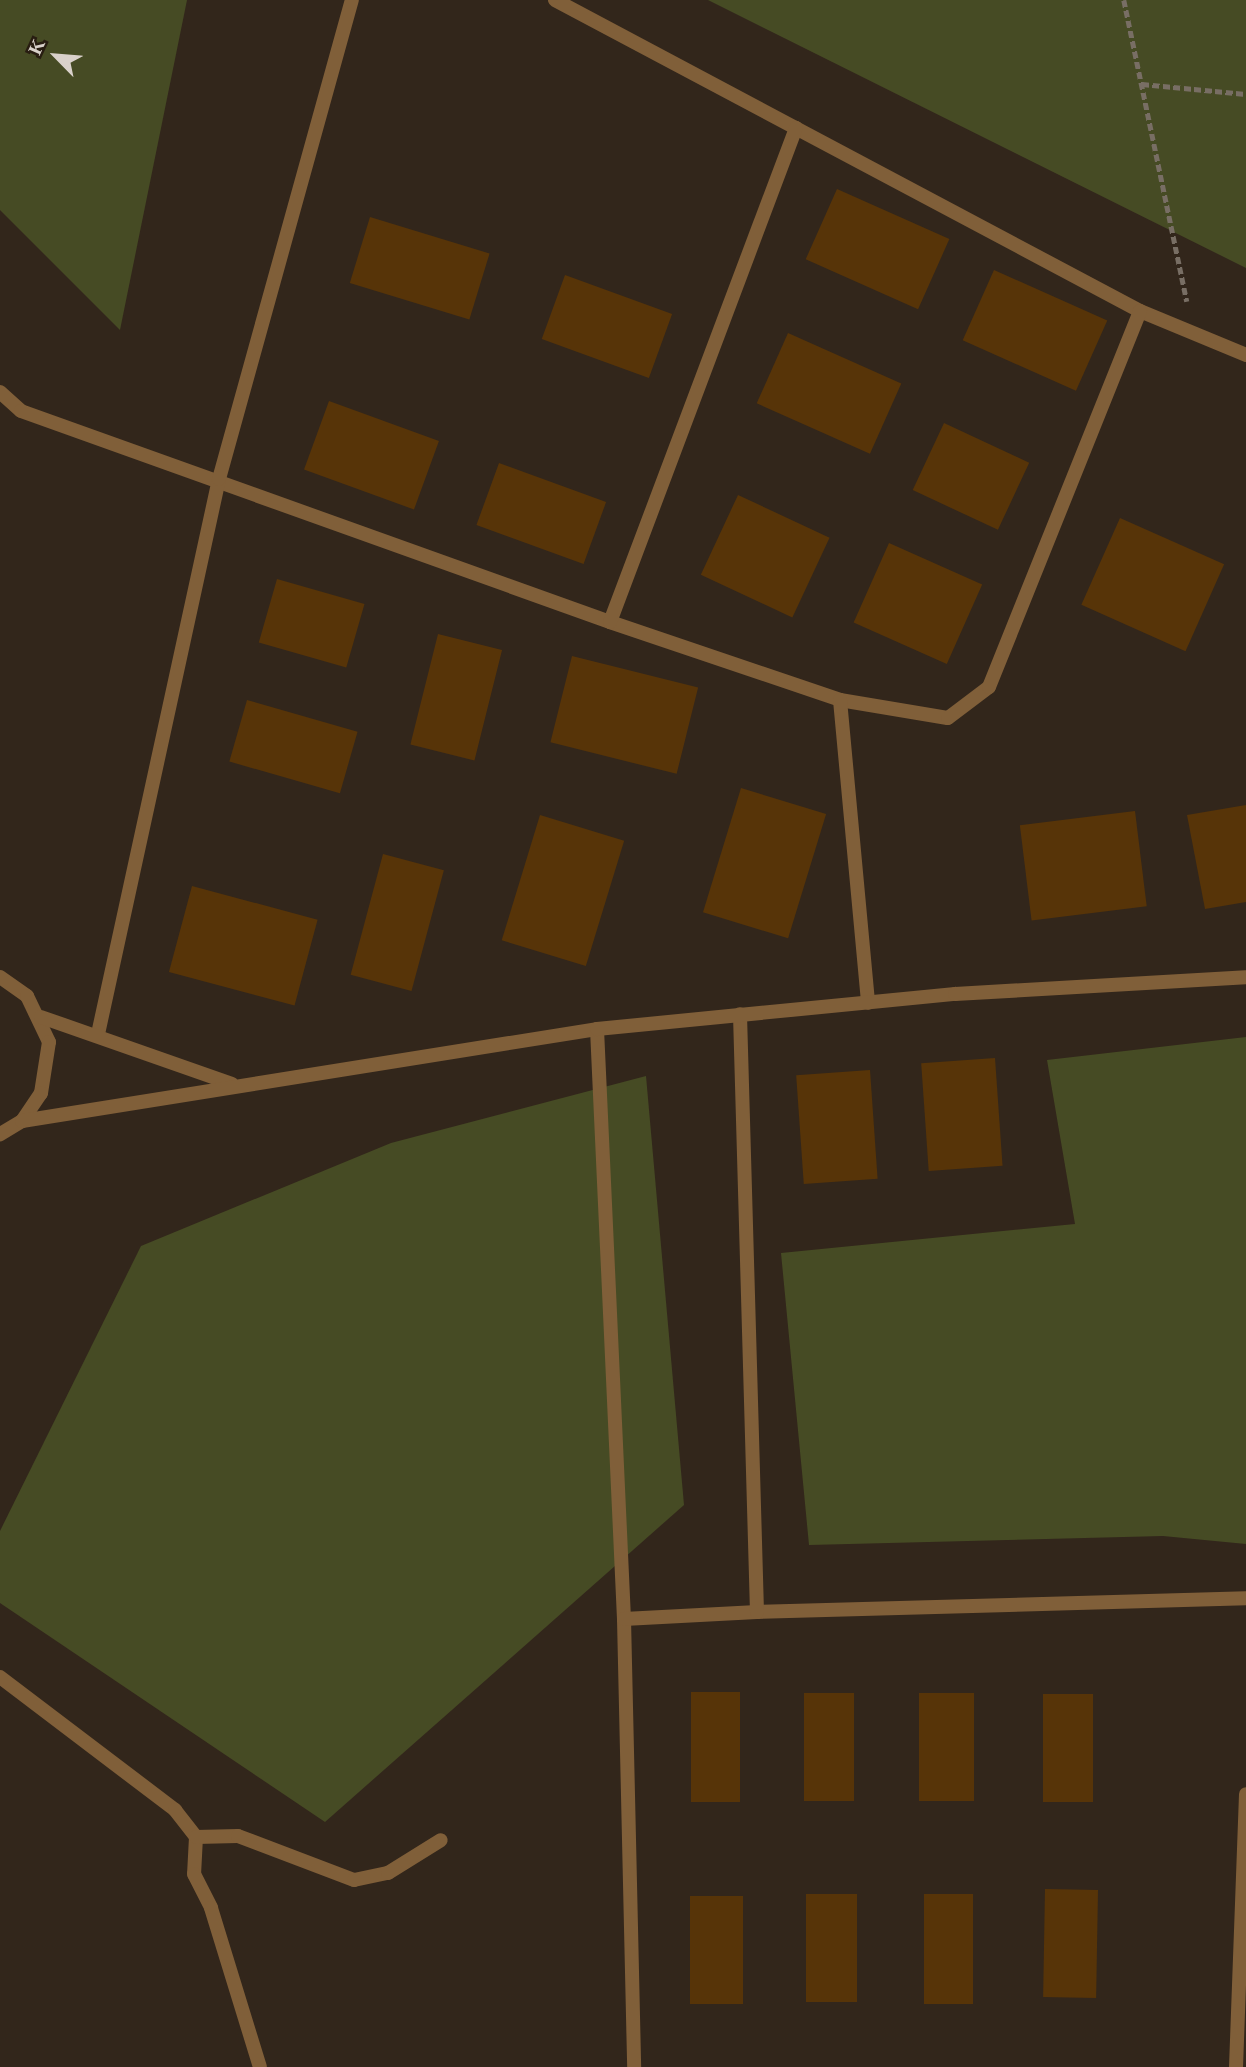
<!DOCTYPE html>
<style>
body{margin:0}
#map{position:relative;width:1246px;height:2067px;overflow:hidden;background:#32261b;font-family:"Times New Roman",serif}
div>[style]{position:absolute}
[style*='--x']{left:calc(var(--x)*1px);top:calc(var(--y)*1px);width:calc(var(--w)*1px);rotate:calc(var(--a)*1deg)}
.green>*{inset:0;background:#464b24}
.building>*{inset:0;background:#573408;transform-origin:0 0}
.path>*{height:4.5px;margin-top:-2.25px;transform-origin:0;background:repeating-linear-gradient(90deg,#786e64 0 7px,transparent 0 10.5px)}
.minor>*{height:14px;margin:-7px;padding:0 7px;transform-origin:7px;border-radius:7px;background:#805f39}
.tertiary>*{height:14px;margin:-7px;padding:0 7px;transform-origin:7px;border-radius:7px;background:#805f39}
span{translate:-50% -50%;white-space:nowrap;text-align:center;line-height:1.15;-webkit-text-stroke:6px #281d11;paint-order:stroke}
.north{position:absolute;left:21px;top:21px;width:70px;height:70px;-webkit-text-stroke:5px #281d11;paint-order:stroke;rotate:295deg;font-size:19px;font-weight:700;line-height:28px;text-align:center;color:#d9d1ca}
.north::after{content:'';display:block;margin:auto;width:24px;height:32px;background:#d9d1ca;clip-path:polygon(50% 0,100% 100%,50% 72%,0 100%)}
</style>
<div id="map">
<div class="green">
<div style="clip-path:polygon(0 0,187px 0,120px 330px,0 210px)"></div>
<div style="clip-path:polygon(708px 0,1246px 0,1246px 268px)"></div>
<div style="clip-path:polygon(1246px 1037px,1246px 1544px,1163px 1536px,809px 1545px,781px 1253px,1075px 1224px,1047px 1060px)"></div>
<div style="clip-path:polygon(646px 1076px,684px 1505px,325px 1822px,0 1603px,0 1531px,141px 1246px,391px 1143px)"></div>
</div>
<div class="building">
<div style="left:837px;top:189px;width:123px;height:77px;rotate:24deg"></div>
<div style="left:370px;top:217px;width:125px;height:69px;rotate:17deg"></div>
<div style="left:994px;top:270px;width:124px;height:77px;rotate:24deg"></div>
<div style="left:565px;top:275px;width:114px;height:68px;rotate:20deg"></div>
<div style="left:788px;top:333px;width:124px;height:77px;rotate:24deg"></div>
<div style="left:329px;top:401px;width:117px;height:73px;rotate:20deg"></div>
<div style="left:944px;top:423px;width:94px;height:74px;rotate:25deg"></div>
<div style="left:499px;top:463px;width:114px;height:66px;rotate:20deg"></div>
<div style="left:738px;top:495px;width:101px;height:88px;rotate:25deg"></div>
<div style="left:1120px;top:518px;width:114px;height:95px;rotate:24deg"></div>
<div style="left:889px;top:543px;width:102px;height:87px;rotate:24deg"></div>
<div style="left:277px;top:579px;width:91px;height:66px;rotate:16deg"></div>
<div style="left:438px;top:634px;width:66px;height:114px;rotate:14deg"></div>
<div style="left:572px;top:656px;width:130px;height:89px;rotate:14deg"></div>
<div style="left:247px;top:700px;width:115px;height:64px;rotate:16deg"></div>
<div style="left:741px;top:788px;width:89px;height:130px;rotate:17deg"></div>
<div style="clip-path:polygon(1246px 805px,1246px 902px,1205px 909px,1187px 815px)"></div>
<div style="left:1135px;top:811px;width:96px;height:116px;rotate:83deg"></div>
<div style="left:540px;top:815px;width:88px;height:131px;rotate:17deg"></div>
<div style="left:383px;top:854px;width:63px;height:125px;rotate:15deg"></div>
<div style="left:192px;top:886px;width:130px;height:89px;rotate:15deg"></div>
<div style="left:995px;top:1058px;width:108px;height:74px;rotate:86deg"></div>
<div style="left:870px;top:1070px;width:109px;height:74px;rotate:86deg"></div>
<div style="left:691px;top:1692px;width:49px;height:110px"></div>
<div style="left:804px;top:1693px;width:50px;height:108px"></div>
<div style="left:919px;top:1693px;width:55px;height:108px"></div>
<div style="left:1093px;top:1694px;width:108px;height:50px;rotate:90deg"></div>
<div style="left:1098px;top:1890px;width:108px;height:53px;rotate:91deg"></div>
<div style="left:806px;top:1894px;width:51px;height:108px"></div>
<div style="left:924px;top:1894px;width:49px;height:110px"></div>
<div style="left:690px;top:1896px;width:53px;height:108px"></div>
</div>
<div class="path">
<div style="--x:1124;--y:0;--w:308;--a:78.2"></div>
<div style="--x:1142;--y:84;--w:104;--a:5.5"></div>
</div>
<div class="minor">
<div style="--x:555;--y:0;--w:663;--a:28"></div>
<div style="--x:1140;--y:311;--w:115;--a:22.5"></div>
<div style="--x:0;--y:392;--w:28;--a:42"></div>
<div style="--x:21;--y:411;--w:626;--a:19.71"></div>
<div style="--x:610;--y:622;--w:243;--a:18.7"></div>
<div style="--x:840;--y:700;--w:109;--a:9.5"></div>
<div style="--x:948;--y:718;--w:51;--a:-37.1"></div>
<div style="--x:989;--y:687;--w:405;--a:-68.1"></div>
<div style="--x:610;--y:622;--w:528;--a:-69.37"></div>
<div style="--x:840;--y:700;--w:304;--a:84.7"></div>
<div style="--x:597;--y:1029;--w:591;--a:87.38"></div>
<div style="--x:624;--y:1619;--w:448;--a:88.7"></div>
<div style="--x:98;--y:1034;--w:568;--a:-77.7"></div>
<div style="--x:219;--y:479;--w:497;--a:-74.5"></div>
<div style="--x:757;--y:1612;--w:489;--a:-1.6"></div>
<div style="--x:624;--y:1619;--w:133;--a:-3"></div>
<div style="--x:757;--y:1612;--w:598;--a:-91.63"></div>
<div style="--x:0;--y:1677;--w:220;--a:37.2"></div>
<div style="--x:175;--y:1810;--w:34;--a:52"></div>
<div style="--x:196;--y:1837;--w:37;--a:93"></div>
<div style="--x:194;--y:1874;--w:38;--a:63"></div>
<div style="--x:211;--y:1908;--w:166;--a:72.9"></div>
<div style="--x:196;--y:1837;--w:42;--a:-1.4"></div>
<div style="--x:238;--y:1836;--w:124;--a:20.8"></div>
<div style="--x:354;--y:1880;--w:35;--a:-12"></div>
<div style="--x:388;--y:1873;--w:62;--a:-31.9"></div>
<div style="--x:1236;--y:2067;--w:273;--a:-87.9"></div>
</div>
<div class="tertiary">
<div style="--x:0;--y:977;--w:33;--a:35"></div>
<div style="--x:27;--y:996;--w:51;--a:64.4"></div>
<div style="--x:49;--y:1042;--w:52;--a:98.9"></div>
<div style="--x:41;--y:1093;--w:34;--a:124"></div>
<div style="--x:22;--y:1121;--w:26;--a:149"></div>
<div style="--x:41;--y:1017;--w:202;--a:19.3"></div>
<div style="--x:22;--y:1121;--w:582;--a:-9.09"></div>
<div style="--x:597;--y:1029;--w:360;--a:-5.6"></div>
<div style="--x:955;--y:994;--w:291;--a:-3.3"></div>
</div>
<div class="north">K</div>
</div>
